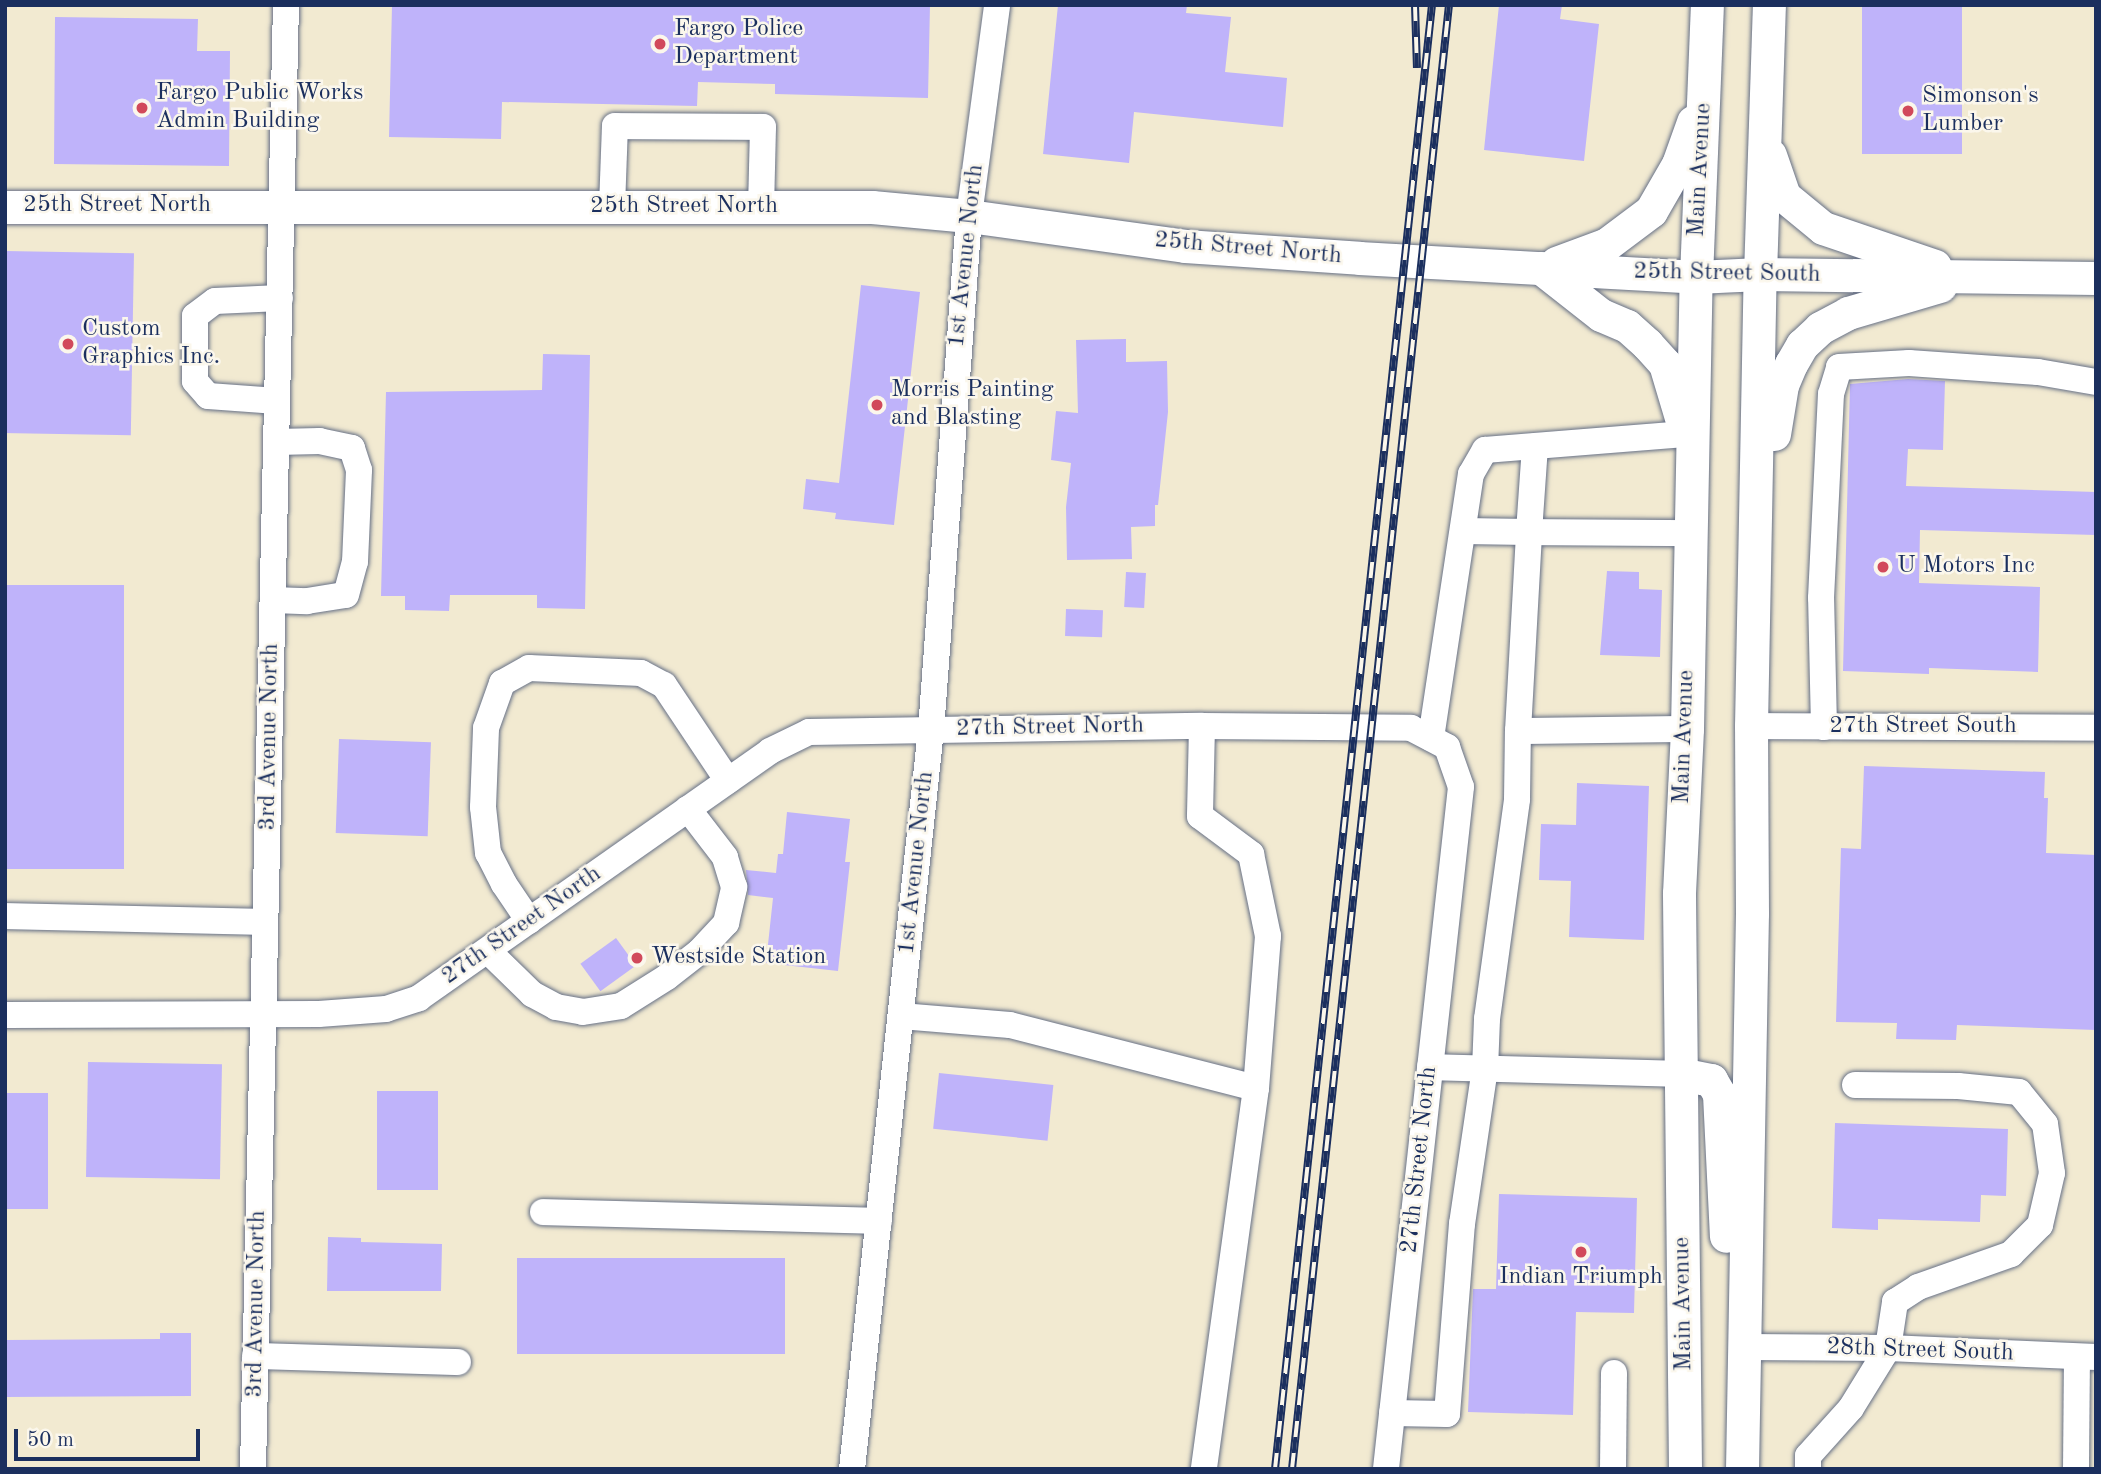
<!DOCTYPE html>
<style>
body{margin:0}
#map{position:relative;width:2101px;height:1474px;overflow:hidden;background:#f2ead1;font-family:"Old Standard TT",serif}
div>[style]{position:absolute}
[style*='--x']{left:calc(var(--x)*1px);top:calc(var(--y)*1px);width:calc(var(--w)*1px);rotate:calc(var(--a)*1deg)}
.building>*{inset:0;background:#bfb3fa;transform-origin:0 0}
.roads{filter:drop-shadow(0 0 2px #667086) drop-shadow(0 0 2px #667086)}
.minor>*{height:26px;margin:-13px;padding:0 13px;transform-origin:13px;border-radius:13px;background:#fff}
.major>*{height:33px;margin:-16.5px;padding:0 16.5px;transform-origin:16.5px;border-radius:16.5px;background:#fff}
.rail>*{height:8px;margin-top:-4px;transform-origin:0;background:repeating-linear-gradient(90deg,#fbf7ec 0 16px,#1b2f5e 0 32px);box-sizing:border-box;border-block:2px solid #1b2f5e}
.dots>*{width:19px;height:19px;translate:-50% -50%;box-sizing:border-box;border:4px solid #fbf7ec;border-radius:50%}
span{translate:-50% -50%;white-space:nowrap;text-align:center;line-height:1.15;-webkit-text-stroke:5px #fbf7ec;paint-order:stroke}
.poi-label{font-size:24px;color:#1b2f5e}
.left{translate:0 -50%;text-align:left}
.street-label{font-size:24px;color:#1b2f5e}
.frame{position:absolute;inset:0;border:7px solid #1b2f5e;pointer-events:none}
.scale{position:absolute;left:14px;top:1429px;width:186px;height:32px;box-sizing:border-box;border:4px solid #1b2f5e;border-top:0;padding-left:9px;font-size:21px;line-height:24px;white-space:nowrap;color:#1b2f5e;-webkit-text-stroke:5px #fbf7ec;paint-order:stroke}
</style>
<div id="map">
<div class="building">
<div style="clip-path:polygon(392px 5px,930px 5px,928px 98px,775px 94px,775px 84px,698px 82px,697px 106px,502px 102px,501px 139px,389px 137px)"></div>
<div style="clip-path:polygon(1058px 5px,1187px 5px,1186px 13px,1231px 17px,1225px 72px,1287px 78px,1283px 127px,1134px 112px,1129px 163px,1043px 154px)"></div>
<div style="clip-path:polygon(1499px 5px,1562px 5px,1560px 19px,1599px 24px,1584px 161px,1484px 150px)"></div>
<div style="left:1862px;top:5px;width:100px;height:149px"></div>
<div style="clip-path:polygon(55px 17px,198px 19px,197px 51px,230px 51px,229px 166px,54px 164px)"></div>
<div style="left:5px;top:251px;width:129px;height:182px;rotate:1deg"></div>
<div style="clip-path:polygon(861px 285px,920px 292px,894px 525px,835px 519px,836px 513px,803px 509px,806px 479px,839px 483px)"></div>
<div style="clip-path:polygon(1126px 339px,1126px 362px,1167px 361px,1168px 412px,1158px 505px,1155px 505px,1155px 526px,1131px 527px,1132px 559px,1067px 560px,1066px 507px,1071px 463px,1051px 460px,1056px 411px,1078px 413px,1076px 340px)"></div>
<div style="clip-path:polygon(543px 354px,590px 355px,585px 609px,537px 608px,537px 595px,450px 595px,449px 611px,405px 610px,405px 596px,381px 596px,386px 392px,542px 390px)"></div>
<div style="clip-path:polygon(1908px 379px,1945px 381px,1943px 450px,1908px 449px,1906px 486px,2096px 492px,2096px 535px,1920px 530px,1919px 583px,2040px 587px,2038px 672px,1929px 668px,1929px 674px,1843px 671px,1850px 384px)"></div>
<div style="clip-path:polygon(1607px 571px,1639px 572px,1639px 589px,1662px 590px,1660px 657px,1600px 655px)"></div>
<div style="left:1126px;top:572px;width:20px;height:35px;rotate:3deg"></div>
<div style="left:5px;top:585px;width:119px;height:284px"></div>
<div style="left:1066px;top:609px;width:37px;height:27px;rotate:2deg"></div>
<div style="left:339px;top:739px;width:92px;height:94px;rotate:2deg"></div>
<div style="clip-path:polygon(1864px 766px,2045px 772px,2044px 798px,2048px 798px,2046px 853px,2096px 855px,2096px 1030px,1957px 1025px,1956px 1040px,1896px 1039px,1897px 1023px,1836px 1022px,1841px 848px,1861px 849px)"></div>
<div style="clip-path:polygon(1577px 783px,1649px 786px,1644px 940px,1569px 937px,1571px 881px,1539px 880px,1541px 824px,1576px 825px)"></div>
<div style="clip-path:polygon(787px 812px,850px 819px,845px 862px,850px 862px,838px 971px,766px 963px,773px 898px,748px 895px,746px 870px,776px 873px,778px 854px,783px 854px)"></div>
<div style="left:616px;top:938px;width:34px;height:44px;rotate:54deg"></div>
<div style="left:88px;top:1062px;width:134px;height:115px;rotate:1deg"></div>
<div style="left:939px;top:1073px;width:115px;height:56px;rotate:6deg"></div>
<div style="left:377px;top:1091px;width:61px;height:99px"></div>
<div style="left:48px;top:1093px;width:116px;height:43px;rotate:90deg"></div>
<div style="clip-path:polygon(1835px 1123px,2008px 1129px,2006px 1196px,1981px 1195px,1980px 1222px,1878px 1219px,1878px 1230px,1832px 1228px)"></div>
<div style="clip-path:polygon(1499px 1194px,1637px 1198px,1634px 1313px,1576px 1312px,1573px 1415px,1468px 1412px,1473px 1289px,1496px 1289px)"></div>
<div style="clip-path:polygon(328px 1237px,361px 1238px,361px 1242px,442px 1244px,441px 1291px,327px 1291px)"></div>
<div style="left:785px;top:1258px;width:96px;height:268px;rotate:90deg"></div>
<div style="clip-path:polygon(160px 1333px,191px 1333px,191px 1396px,5px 1397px,5px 1340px,160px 1339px)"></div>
</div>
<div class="roads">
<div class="minor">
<div style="--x:612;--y:207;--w:81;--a:-87.9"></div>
<div style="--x:615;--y:126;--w:148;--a:0.4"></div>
<div style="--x:763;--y:127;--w:80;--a:91.4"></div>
<div style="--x:277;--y:401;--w:69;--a:-175.9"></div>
<div style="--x:208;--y:396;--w:20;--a:-131"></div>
<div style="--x:195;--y:381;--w:65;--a:-90"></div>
<div style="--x:195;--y:316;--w:25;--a:-37"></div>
<div style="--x:215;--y:301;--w:65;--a:-2.6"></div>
<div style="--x:1463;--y:531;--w:66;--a:0.9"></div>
<div style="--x:1529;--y:532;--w:86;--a:-86"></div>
<div style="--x:273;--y:600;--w:34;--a:2"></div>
<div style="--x:307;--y:601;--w:39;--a:-9"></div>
<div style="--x:346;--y:595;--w:34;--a:-75"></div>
<div style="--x:355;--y:562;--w:92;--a:-87.5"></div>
<div style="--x:359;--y:470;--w:23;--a:-108"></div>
<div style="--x:352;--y:448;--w:33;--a:-168"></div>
<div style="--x:320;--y:441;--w:44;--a:178.7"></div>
<div style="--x:1202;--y:726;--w:90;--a:91.3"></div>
<div style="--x:1200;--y:816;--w:64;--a:36.7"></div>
<div style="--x:1251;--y:854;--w:84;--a:78.3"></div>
<div style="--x:1268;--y:936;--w:152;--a:94.5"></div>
<div style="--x:1256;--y:1088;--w:385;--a:97.8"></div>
<div style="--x:1751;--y:726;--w:345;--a:0.3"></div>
<div style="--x:1824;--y:727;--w:129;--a:-91.3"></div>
<div style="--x:1821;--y:598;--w:204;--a:-87.2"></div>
<div style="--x:1831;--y:394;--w:28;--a:-73"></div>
<div style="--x:1839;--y:367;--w:70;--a:-3.3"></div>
<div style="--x:1909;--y:363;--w:129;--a:4"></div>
<div style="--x:2038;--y:372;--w:59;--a:9.8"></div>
<div style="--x:1518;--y:731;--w:199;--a:-86.8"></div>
<div style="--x:1529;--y:532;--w:162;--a:0.4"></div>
<div style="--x:1431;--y:738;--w:267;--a:-81.4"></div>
<div style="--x:1471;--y:474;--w:28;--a:-60"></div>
<div style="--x:1485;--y:450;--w:200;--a:-4.6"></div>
<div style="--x:5;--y:916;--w:260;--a:1.3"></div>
<div style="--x:529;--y:921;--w:45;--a:-124"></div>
<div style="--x:504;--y:884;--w:35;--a:-117"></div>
<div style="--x:488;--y:853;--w:46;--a:-96.2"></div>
<div style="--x:483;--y:807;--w:79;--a:-87.8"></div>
<div style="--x:486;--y:728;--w:48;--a:-70.4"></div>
<div style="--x:502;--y:683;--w:31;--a:-29"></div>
<div style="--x:529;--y:668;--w:112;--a:2.6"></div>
<div style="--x:641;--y:673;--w:26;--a:28"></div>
<div style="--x:664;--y:685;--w:115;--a:56.3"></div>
<div style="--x:488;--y:951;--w:62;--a:44.3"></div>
<div style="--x:532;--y:994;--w:27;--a:28"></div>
<div style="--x:556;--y:1007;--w:27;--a:10"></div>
<div style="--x:583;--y:1012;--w:38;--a:-9"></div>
<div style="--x:621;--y:1006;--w:54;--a:-32.2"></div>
<div style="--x:667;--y:977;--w:41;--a:-38"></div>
<div style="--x:699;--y:952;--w:40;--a:-47"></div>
<div style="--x:726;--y:923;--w:37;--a:-77"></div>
<div style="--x:734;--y:887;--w:31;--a:-107"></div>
<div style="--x:725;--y:857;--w:61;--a:-127.6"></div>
<div style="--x:5;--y:1015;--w:314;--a:-0.2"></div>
<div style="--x:319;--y:1014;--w:67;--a:-4.3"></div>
<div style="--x:386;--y:1009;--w:35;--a:-18"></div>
<div style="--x:419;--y:998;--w:429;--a:-35.1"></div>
<div style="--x:770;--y:751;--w:43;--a:-26"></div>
<div style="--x:809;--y:732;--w:393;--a:-0.9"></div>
<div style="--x:1202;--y:726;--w:209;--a:0.5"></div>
<div style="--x:1411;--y:728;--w:41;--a:27.8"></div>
<div style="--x:1447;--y:747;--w:42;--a:70.7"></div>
<div style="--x:1461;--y:787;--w:686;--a:96.28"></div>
<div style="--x:901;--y:1016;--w:109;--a:4.7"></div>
<div style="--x:1010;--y:1025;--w:254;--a:14.4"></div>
<div style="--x:1430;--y:1067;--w:250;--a:1.6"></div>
<div style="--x:543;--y:1212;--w:336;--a:1.5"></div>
<div style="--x:1745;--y:1347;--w:143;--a:0.4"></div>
<div style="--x:1888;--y:1348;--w:208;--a:2.5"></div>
<div style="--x:255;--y:1356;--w:203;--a:1.7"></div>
<div style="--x:1392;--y:1413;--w:55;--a:1"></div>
<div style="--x:1447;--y:1414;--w:191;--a:-85.5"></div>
<div style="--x:1462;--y:1224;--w:157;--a:-81.6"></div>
<div style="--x:1485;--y:1069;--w:50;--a:-87.7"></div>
<div style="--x:1487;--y:1019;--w:222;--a:-82.2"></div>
<div style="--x:1517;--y:799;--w:68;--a:-89.2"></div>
<div style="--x:1518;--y:731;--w:169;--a:-0.7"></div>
<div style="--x:253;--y:1469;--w:1464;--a:-88.71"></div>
<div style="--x:852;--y:1469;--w:743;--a:-83.9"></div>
<div style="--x:931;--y:730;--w:515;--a:-85.77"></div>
<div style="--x:969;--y:216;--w:213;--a:-82.4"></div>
<div style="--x:1613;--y:1469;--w:96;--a:-89.4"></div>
<div style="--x:1808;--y:1469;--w:13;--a:-90"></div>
<div style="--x:1808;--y:1456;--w:64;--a:-48.1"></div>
<div style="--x:1851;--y:1408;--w:70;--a:-58.3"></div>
<div style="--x:1888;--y:1348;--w:47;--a:-81.3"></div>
<div style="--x:1895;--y:1302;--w:27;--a:-33"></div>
<div style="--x:1918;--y:1287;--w:99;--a:-19.5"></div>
<div style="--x:2011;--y:1254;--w:41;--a:-45"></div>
<div style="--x:2040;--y:1225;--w:53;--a:-77"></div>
<div style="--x:2052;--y:1173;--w:49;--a:-98.1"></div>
<div style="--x:2045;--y:1124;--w:41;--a:-129.1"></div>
<div style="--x:2019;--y:1092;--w:61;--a:-174.4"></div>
<div style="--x:1958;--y:1086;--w:103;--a:-179.4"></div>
<div style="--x:2076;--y:1469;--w:112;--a:-89.5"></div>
</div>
<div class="major">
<div style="--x:1770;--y:155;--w:43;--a:71.1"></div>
<div style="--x:1784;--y:196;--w:50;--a:39.4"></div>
<div style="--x:1823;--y:228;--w:118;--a:18.7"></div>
<div style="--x:5;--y:207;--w:867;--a:0"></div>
<div style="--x:872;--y:207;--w:97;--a:5.3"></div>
<div style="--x:969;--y:216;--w:218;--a:7.9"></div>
<div style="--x:1185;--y:246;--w:174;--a:3.9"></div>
<div style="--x:1359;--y:258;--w:338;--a:3.2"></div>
<div style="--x:1696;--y:277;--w:64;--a:-2.7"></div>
<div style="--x:1760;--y:274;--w:336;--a:0.7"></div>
<div style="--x:1556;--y:263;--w:54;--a:-20.4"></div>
<div style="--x:1607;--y:244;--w:55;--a:-36.9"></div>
<div style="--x:1651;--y:211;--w:54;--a:-60.1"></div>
<div style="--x:1678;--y:164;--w:45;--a:-70.3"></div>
<div style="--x:1541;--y:268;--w:76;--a:38.1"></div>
<div style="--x:1601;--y:315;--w:28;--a:23"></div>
<div style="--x:1627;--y:326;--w:27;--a:42"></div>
<div style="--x:1647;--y:344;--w:27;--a:48"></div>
<div style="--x:1665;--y:364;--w:59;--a:73.4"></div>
<div style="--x:1774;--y:434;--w:50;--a:-80.7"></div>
<div style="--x:1782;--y:385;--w:23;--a:-67"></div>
<div style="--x:1791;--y:364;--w:22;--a:-60"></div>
<div style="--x:1802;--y:345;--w:25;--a:-43"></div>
<div style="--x:1820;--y:328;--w:32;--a:-28"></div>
<div style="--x:1848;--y:313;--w:96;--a:-16.4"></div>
<div style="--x:1680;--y:1074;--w:32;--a:11"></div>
<div style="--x:1711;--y:1080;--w:16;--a:60"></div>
<div style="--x:1719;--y:1094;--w:142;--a:87.2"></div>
<div style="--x:1685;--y:1469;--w:576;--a:-90.6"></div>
<div style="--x:1679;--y:893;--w:164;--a:-87.2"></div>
<div style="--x:1687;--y:729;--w:452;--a:-88.9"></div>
<div style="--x:1696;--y:277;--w:272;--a:-87.7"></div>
<div style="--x:1742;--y:1469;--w:556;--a:-88.97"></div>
<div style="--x:1752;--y:913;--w:187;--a:-90.3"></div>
<div style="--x:1751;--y:726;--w:452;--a:-88.9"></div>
<div style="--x:1760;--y:274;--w:269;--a:-88.1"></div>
</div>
</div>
<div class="rail">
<div style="--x:1415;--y:5;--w:63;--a:88.2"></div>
<div style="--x:1275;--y:1469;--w:1472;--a:-83.88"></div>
<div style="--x:1292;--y:1469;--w:1472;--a:-83.88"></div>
</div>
<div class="dots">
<div style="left:660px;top:44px;background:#d1495b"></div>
<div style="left:142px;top:108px;background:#d1495b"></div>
<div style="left:1908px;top:111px;background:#d1495b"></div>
<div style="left:68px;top:344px;background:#d1495b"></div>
<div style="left:877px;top:405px;background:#d1495b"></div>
<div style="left:1883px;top:567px;background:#d1495b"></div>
<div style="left:637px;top:958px;background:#d1495b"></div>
<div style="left:1581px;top:1252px;background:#d1495b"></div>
</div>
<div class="poi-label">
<span class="left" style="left:674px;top:44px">Fargo Police<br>Department</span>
<span class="left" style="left:156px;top:108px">Fargo Public Works<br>Admin Building</span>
<span class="left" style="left:1922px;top:111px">Simonson's<br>Lumber</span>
<span class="left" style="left:82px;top:344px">Custom<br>Graphics Inc.</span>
<span class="left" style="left:891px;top:405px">Morris Painting<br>and Blasting</span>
<span class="left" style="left:1897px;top:567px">U Motors Inc</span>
<span class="left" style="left:651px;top:958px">Westside Station</span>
<span style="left:1581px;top:1278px">Indian Triumph</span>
</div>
<div class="street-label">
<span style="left:1701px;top:170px;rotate:-87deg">Main Avenue</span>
<span style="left:117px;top:206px">25th Street North</span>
<span style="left:684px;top:207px">25th Street North</span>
<span style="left:1248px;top:249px;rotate:5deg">25th Street North</span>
<span style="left:967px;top:256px;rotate:-84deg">1st Avenue North</span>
<span style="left:1727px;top:274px;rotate:1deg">25th Street South</span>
<span style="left:1923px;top:727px">27th Street South</span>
<span style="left:1050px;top:728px;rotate:-1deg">27th Street North</span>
<span style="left:270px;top:737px;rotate:-89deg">3rd Avenue North</span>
<span style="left:1685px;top:737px;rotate:-88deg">Main Avenue</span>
<span style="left:917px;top:863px;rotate:-84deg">1st Avenue North</span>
<span style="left:522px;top:926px;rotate:-35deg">27th Street North</span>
<span style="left:1420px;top:1160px;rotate:-84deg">27th Street North</span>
<span style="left:257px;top:1304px;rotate:-89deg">3rd Avenue North</span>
<span style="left:1684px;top:1304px;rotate:-91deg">Main Avenue</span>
<span style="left:1920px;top:1351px;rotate:2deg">28th Street South</span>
</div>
<div class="frame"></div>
<div class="scale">50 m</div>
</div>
